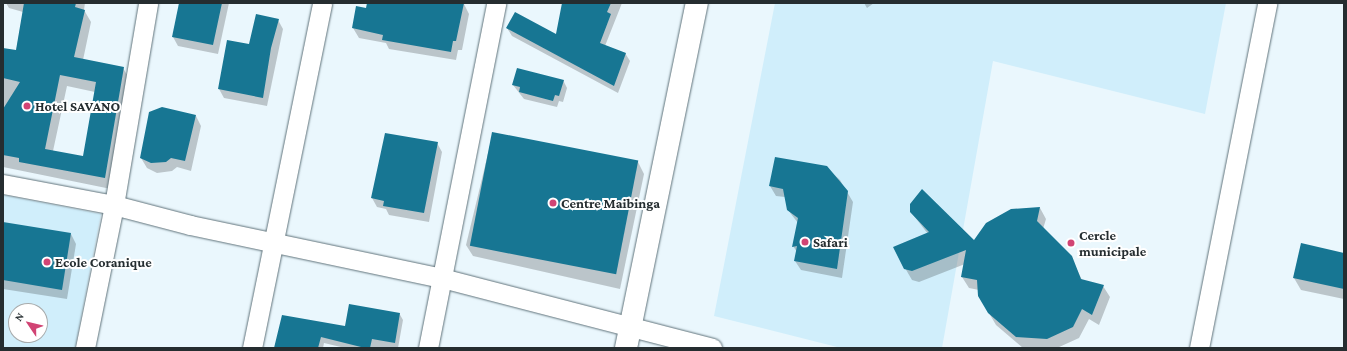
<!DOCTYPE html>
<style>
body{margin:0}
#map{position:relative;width:1347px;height:351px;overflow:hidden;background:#eaf7fd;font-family:"Crimson Pro",serif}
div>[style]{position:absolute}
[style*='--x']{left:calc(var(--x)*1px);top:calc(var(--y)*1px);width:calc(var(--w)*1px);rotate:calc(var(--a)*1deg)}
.built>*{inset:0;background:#d0eefb}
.shadow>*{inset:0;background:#0003}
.building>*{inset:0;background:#177693;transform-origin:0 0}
.roads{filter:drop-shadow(0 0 1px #60737b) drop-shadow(0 0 1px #60737b)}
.minor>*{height:19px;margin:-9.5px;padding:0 9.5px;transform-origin:9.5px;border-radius:9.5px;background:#fff}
.tertiary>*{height:22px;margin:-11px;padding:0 11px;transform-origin:11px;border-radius:11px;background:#fff}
.dots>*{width:11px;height:11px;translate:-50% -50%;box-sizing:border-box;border:2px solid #fff;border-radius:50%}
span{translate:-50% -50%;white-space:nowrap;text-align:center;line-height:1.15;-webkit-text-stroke:4px #fff;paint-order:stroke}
.poi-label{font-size:14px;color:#252d30;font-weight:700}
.left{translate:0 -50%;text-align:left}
.frame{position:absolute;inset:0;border:4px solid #252d30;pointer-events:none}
.north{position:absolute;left:8px;top:303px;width:40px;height:40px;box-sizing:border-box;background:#fff;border:1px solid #a8abac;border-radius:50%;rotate:305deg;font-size:11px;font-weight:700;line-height:16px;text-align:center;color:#252d30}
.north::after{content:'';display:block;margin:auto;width:14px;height:18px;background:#d14474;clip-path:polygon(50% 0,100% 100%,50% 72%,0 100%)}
</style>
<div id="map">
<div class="built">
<div style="clip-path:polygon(775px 3px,1226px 3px,1205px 114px,993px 61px,942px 348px,841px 348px,714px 316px)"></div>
<div style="clip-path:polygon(evenodd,3px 195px,101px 214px,75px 348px,3px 348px,3px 195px,16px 311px,40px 311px,40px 335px,16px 335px,16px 311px)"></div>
</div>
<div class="shadow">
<div style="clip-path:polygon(evenodd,6px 3px,85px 3px,84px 10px,91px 22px,83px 60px,123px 68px,130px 80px,111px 189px,3px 167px,3px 49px,16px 52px,23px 12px,9px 8px,6px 3px,67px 86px,95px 92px,84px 158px,53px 151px,67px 86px)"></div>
<div style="clip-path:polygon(180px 3px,229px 3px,218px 54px,178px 46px,173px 37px)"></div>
<div style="clip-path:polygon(368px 3px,464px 4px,469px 14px,462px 50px,458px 50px,456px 60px,389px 49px,386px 43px,359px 38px,353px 28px,367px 9px)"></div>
<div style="clip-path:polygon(563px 3px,622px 3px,605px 46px,625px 53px,630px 61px,618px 93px,512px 36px,507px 28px,556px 36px)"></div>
<div style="clip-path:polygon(864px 3px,874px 3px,867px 8px)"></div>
<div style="clip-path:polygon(278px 20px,283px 29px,267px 106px,224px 98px,219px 89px,249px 45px)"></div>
<div style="clip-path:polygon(563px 80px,567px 88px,563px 102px,559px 101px,557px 107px,524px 99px,513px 85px)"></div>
<div style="clip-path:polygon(196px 116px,201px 126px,191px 171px,177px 167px,172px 171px,157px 173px,147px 168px,141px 158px)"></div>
<div style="clip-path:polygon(493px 133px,638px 162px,644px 174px,620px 289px,473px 256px,466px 245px)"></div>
<div style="clip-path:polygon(437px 143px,442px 152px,429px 222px,389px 215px,386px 209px,377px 207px,372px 198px)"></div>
<div style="clip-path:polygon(826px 167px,840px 180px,853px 202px,842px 278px,801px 270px,795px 261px,797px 252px,793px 246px,798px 223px,788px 210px,785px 197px,776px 196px,770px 186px)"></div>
<div style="clip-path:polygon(1040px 208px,1046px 219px,1043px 229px,1071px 257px,1082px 280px,1103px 286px,1110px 297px,1099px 325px,1089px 319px,1079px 338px,1057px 348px,1023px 348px,996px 325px,979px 296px,979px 290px,969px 288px,962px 277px,965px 264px,919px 282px,912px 280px,905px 268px,928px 234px,911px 212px,974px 241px)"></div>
<div style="clip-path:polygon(3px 223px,71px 234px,76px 244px,67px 299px,3px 289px)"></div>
<div style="clip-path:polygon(1344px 254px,1344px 299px,1301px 290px,1294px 278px)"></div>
<div style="clip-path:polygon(399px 313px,403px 320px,398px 348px,345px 348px,324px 343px,323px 348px,277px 348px)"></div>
</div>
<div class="building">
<div style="clip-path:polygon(evenodd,24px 3px,76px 3px,75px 7px,85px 10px,74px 57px,124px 67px,105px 178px,19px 162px,19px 158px,3px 155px,3px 109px,20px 82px,3px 78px,3px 48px,16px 50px,24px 3px,60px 75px,96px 82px,83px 156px,45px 149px,60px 75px)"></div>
<div style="clip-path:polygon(179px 3px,222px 3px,213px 45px,172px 37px)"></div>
<div style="clip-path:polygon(367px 3px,464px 3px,456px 41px,453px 41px,451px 52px,382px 40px,383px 35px,352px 28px,356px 6px,366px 8px)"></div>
<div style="clip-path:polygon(562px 3px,611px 3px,607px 12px,611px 14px,600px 43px,626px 53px,614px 86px,506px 28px,515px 12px,556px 34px)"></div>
<div style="clip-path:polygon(256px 14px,279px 19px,271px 48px,263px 98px,218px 89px,227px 40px,249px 44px)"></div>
<div style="clip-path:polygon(517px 68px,564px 80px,559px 96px,555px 95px,553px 101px,519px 92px,520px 87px,512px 85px)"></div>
<div style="clip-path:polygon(162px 107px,196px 115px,185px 161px,171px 158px,166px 162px,151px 163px,140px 158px,149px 112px)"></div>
<div style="left:492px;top:132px;width:149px;height:116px;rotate:11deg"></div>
<div style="clip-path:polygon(385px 133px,438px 142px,424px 213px,383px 206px,384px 201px,371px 198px)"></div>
<div style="clip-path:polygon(775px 157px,827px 166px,848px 191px,837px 269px,794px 261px,797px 246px,792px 247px,798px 218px,787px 210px,783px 189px,769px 186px)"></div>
<div style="clip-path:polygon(922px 189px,974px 240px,986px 223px,1011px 209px,1040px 207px,1037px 221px,1072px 256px,1081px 279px,1104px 285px,1092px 315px,1082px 309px,1073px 327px,1047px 339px,1016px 337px,988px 313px,978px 296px,977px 280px,961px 277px,966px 250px,912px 271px,904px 269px,893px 247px,929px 232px,910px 212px,910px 204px)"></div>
<div style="clip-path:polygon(3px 222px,71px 233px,62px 290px,3px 280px)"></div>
<div style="clip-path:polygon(1301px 243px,1344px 253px,1344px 289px,1293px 278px)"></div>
<div style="clip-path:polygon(349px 304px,400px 313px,395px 343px,372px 339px,370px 348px,365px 348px,321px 337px,318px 348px,274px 348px,282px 315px,345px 326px)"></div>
</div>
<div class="roads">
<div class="minor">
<div style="--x:3;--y:184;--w:113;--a:10.7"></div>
<div style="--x:114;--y:205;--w:79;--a:14.7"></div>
<div style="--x:190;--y:225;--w:258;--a:11.9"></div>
<div style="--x:442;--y:278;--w:279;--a:14.5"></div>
<div style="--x:85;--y:348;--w:146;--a:-78.5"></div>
<div style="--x:114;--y:205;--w:205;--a:-80.4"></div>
<div style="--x:252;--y:348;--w:352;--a:-78.5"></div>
<div style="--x:428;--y:348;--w:352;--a:-78.8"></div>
<div style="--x:1199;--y:348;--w:352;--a:-78.8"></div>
</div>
<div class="tertiary">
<div style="--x:626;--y:348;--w:352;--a:-78.4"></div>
</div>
</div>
<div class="dots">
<div style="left:27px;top:106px;background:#d14474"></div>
<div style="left:553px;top:203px;background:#d14474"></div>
<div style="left:805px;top:242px;background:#d14474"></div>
<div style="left:1071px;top:243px;background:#d14474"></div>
<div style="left:47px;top:262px;background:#d14474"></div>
</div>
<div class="poi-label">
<span class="left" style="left:35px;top:106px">Hotel SAVANO</span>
<span class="left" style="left:561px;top:203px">Centre Maibinga</span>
<span class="left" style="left:1079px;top:243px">Cercle<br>municipale</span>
<span class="left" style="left:813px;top:242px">Safari</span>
<span class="left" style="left:55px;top:262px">Ecole Coranique</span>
</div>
<div class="frame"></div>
<div class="north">N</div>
</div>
